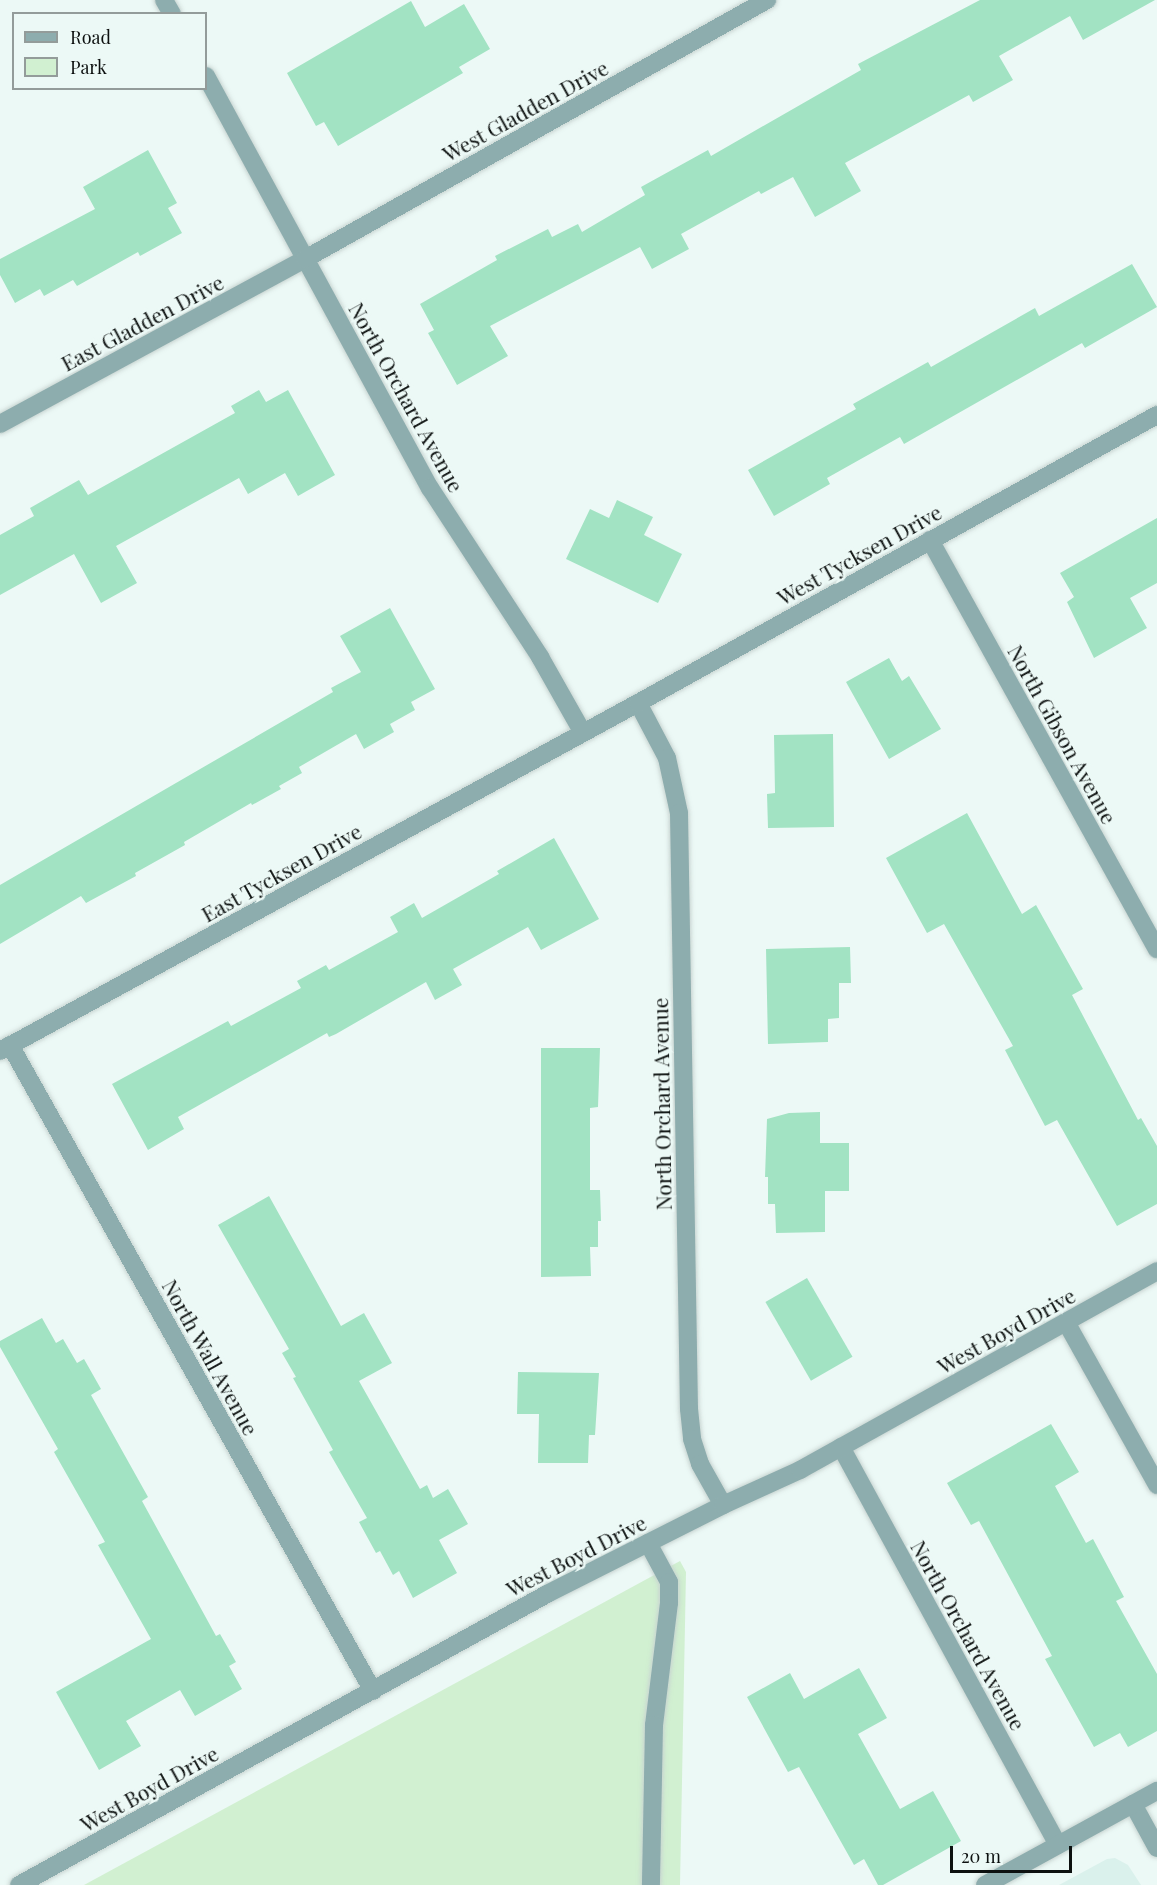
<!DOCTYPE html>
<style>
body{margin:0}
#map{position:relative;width:1157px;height:1885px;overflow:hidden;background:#ecf9f6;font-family:"Playfair Display",serif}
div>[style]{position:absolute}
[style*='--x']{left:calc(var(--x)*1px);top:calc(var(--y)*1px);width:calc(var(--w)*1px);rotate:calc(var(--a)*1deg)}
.built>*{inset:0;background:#daf1ec}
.green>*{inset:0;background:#d1f0d1}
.building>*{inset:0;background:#a2e3c3;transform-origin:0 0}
.roads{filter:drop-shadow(0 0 2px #c8d4d1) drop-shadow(0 0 2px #c8d4d1)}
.minor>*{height:18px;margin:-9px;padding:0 9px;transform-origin:9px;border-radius:9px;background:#8dadae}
span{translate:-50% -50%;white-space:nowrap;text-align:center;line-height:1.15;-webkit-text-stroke:5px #ecf9f6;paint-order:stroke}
.street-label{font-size:21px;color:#0d1110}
.legend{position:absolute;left:12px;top:12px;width:195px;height:78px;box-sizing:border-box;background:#ecf9f6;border:2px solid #939c9a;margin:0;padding:8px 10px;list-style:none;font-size:18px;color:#0d1110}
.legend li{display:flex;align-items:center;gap:12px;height:30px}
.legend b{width:30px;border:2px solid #939c9a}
.scale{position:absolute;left:950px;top:1846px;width:122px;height:27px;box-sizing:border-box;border:3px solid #0d1110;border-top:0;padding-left:8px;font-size:18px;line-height:21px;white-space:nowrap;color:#0d1110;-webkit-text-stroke:4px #ecf9f6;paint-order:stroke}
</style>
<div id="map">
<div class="built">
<div style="clip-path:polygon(1115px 1858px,1128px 1865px,1141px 1885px,1059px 1885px,1107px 1859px)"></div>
</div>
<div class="green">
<div style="clip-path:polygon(680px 1561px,686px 1572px,680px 1885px,84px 1885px)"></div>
</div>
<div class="building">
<div style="clip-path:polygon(980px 0,1155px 0,1083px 40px,1070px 16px,999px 56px,1013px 80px,973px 102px,969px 95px,845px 163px,861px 191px,815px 217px,793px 177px,761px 194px,759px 191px,681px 234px,689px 249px,652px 269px,640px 247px,490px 326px,508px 356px,457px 385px,428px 333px,434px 330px,420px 304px,497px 260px,495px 256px,548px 229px,552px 237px,578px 224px,582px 232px,645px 195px,641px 187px,708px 150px,711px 156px,861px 70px,858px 64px)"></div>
<div style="clip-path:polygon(411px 1px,425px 27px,464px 4px,490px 49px,459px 67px,463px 73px,338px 146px,324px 122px,316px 126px,287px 73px)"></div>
<div style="clip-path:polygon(148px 150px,177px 203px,168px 208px,182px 233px,140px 256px,138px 252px,77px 286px,73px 280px,44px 296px,40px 289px,15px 303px,0 275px,0 259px,95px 209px,83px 187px)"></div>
<div style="clip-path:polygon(1132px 264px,1157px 307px,1085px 348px,1082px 343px,904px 444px,900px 437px,827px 478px,830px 484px,774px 516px,748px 470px,856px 409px,853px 404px,928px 362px,931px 367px,1035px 308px,1039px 316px)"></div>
<div style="clip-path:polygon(259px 390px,266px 402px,288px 390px,335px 475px,298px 496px,285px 473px,248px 494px,239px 478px,116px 546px,137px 583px,101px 603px,74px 554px,0 595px,0 535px,34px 516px,30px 508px,79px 480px,88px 495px,235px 413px,231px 406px)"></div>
<div style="clip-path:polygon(617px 500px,653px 517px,644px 535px,682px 554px,658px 603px,566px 559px,590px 509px,609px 518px)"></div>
<div style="clip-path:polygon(1157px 518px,1157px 583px,1130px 598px,1147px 628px,1094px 658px,1067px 602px,1074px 597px,1060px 573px)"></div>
<div style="clip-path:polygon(390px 608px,435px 689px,411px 702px,415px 710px,390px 724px,394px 732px,364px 749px,356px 734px,299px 767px,302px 773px,279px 786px,281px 789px,252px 805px,251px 803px,184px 842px,185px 845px,135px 873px,136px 876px,86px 903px,81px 896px,0 944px,0 885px,333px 692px,331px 688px,361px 672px,340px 636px)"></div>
<div style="clip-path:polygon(889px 658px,902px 681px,909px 676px,941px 729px,889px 759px,846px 682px)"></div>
<div style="clip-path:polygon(833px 734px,834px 827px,768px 828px,767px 794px,775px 793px,774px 735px)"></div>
<div style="clip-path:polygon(967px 813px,1022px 914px,1036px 905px,1083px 989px,1072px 995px,1138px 1120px,1141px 1118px,1157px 1146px,1157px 1204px,1117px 1226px,1057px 1120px,1045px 1126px,1005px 1050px,1013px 1046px,944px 924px,927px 933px,886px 858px)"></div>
<div style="clip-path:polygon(554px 838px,599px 919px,541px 950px,528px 927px,453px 969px,462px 985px,435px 1000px,426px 982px,336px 1034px,329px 1037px,327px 1033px,178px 1117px,184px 1129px,148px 1150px,112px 1084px,228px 1021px,231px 1026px,301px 988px,297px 981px,326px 965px,329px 970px,398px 932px,390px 917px,414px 903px,422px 918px,499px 874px,497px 871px)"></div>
<div style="clip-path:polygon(850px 947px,851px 983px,839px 983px,839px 1018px,828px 1019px,828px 1042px,768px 1044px,766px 949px)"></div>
<div style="clip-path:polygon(541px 1048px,600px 1048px,598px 1107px,590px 1108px,590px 1190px,600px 1190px,601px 1221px,598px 1221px,598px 1247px,590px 1247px,591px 1276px,541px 1277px)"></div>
<div style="clip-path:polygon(820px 1112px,820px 1143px,849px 1143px,849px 1191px,825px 1191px,825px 1232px,776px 1233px,775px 1204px,768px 1204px,768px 1177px,765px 1177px,767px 1119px,789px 1113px)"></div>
<div style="clip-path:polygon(269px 1196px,341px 1326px,364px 1313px,392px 1363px,359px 1381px,420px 1489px,427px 1485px,433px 1498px,448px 1489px,468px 1524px,439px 1540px,457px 1573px,413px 1598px,399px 1571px,393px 1575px,380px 1551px,376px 1553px,359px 1522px,367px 1518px,329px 1452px,333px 1450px,293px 1378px,296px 1377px,282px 1353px,289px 1349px,218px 1225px)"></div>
<div style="left:807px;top:1278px;width:91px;height:48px;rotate:60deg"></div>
<div style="clip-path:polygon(42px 1318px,56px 1343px,63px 1339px,77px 1363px,84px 1359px,101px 1389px,91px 1395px,148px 1497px,142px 1501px,216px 1636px,220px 1634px,236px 1662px,229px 1666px,242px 1689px,195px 1716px,180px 1690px,126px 1721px,141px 1746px,99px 1770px,56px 1692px,151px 1639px,98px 1545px,105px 1542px,54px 1452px,58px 1449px,0 1347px,0 1341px)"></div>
<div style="clip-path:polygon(518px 1372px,599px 1373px,595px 1435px,589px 1435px,588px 1463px,538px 1463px,539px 1414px,517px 1414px)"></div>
<div style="clip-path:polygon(1051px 1424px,1079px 1472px,1055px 1486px,1086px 1543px,1093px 1539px,1124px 1597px,1116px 1601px,1157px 1674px,1157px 1731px,1128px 1747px,1120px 1733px,1094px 1747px,1045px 1659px,1052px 1656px,979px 1521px,971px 1525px,947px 1483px)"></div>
<div style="clip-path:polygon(859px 1668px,887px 1718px,858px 1734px,900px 1809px,933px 1791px,961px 1841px,883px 1885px,878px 1885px,864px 1859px,854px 1865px,799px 1767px,788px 1772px,747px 1697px,790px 1673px,804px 1699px)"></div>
</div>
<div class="roads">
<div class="minor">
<div style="--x:164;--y:0;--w:16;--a:60"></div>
<div style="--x:206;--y:76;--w:469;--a:61.5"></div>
<div style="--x:430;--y:488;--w:202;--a:56.9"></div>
<div style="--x:540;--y:657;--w:87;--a:60.5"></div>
<div style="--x:0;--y:424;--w:347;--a:-28.4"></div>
<div style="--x:305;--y:259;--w:530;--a:-29.28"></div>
<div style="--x:930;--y:540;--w:468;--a:61"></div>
<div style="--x:638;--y:703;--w:62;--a:62.2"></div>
<div style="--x:667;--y:758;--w:56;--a:77.7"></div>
<div style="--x:679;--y:813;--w:596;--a:89.04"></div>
<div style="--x:689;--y:1409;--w:30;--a:84"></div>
<div style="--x:692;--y:1439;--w:26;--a:72"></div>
<div style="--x:700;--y:1464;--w:47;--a:60.7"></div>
<div style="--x:10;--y:1045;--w:741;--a:60.67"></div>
<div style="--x:0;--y:1051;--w:727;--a:-28.61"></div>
<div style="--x:638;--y:703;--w:594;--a:-29.03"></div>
<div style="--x:1066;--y:1322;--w:187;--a:60.8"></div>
<div style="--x:841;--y:1447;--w:453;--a:61.4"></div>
<div style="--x:648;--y:1543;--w:44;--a:61.7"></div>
<div style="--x:669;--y:1582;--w:21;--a:90"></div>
<div style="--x:669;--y:1603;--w:123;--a:97"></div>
<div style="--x:654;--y:1725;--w:160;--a:91.1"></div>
<div style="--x:1133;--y:1804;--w:50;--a:61.4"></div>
<div style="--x:19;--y:1885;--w:603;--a:-28.86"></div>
<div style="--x:547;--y:1594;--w:197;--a:-26.8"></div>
<div style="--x:723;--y:1505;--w:85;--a:-24.4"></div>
<div style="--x:800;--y:1470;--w:409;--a:-29.1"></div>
<div style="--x:985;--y:1885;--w:196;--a:-28.7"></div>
</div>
</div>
<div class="street-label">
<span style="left:525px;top:110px;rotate:-29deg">West Gladden Drive</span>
<span style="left:142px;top:322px;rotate:-28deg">East Gladden Drive</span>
<span style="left:407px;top:397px;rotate:61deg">North Orchard Avenue</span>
<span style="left:859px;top:554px;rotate:-29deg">West Tycksen Drive</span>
<span style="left:1063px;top:734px;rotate:61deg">North Gibson Avenue</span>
<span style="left:281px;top:872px;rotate:-29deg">East Tycksen Drive</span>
<span style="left:661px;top:1104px;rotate:-91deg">North Orchard Avenue</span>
<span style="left:1006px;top:1330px;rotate:-29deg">West Boyd Drive</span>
<span style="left:211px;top:1357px;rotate:61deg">North Wall Avenue</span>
<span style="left:576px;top:1555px;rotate:-27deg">West Boyd Drive</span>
<span style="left:969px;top:1635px;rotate:61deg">North Orchard Avenue</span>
<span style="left:149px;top:1788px;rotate:-29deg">West Boyd Drive</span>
</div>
<ul class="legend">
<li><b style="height:8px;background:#8dadae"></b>Road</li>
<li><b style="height:16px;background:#d1f0d1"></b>Park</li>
</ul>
<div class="scale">20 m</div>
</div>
